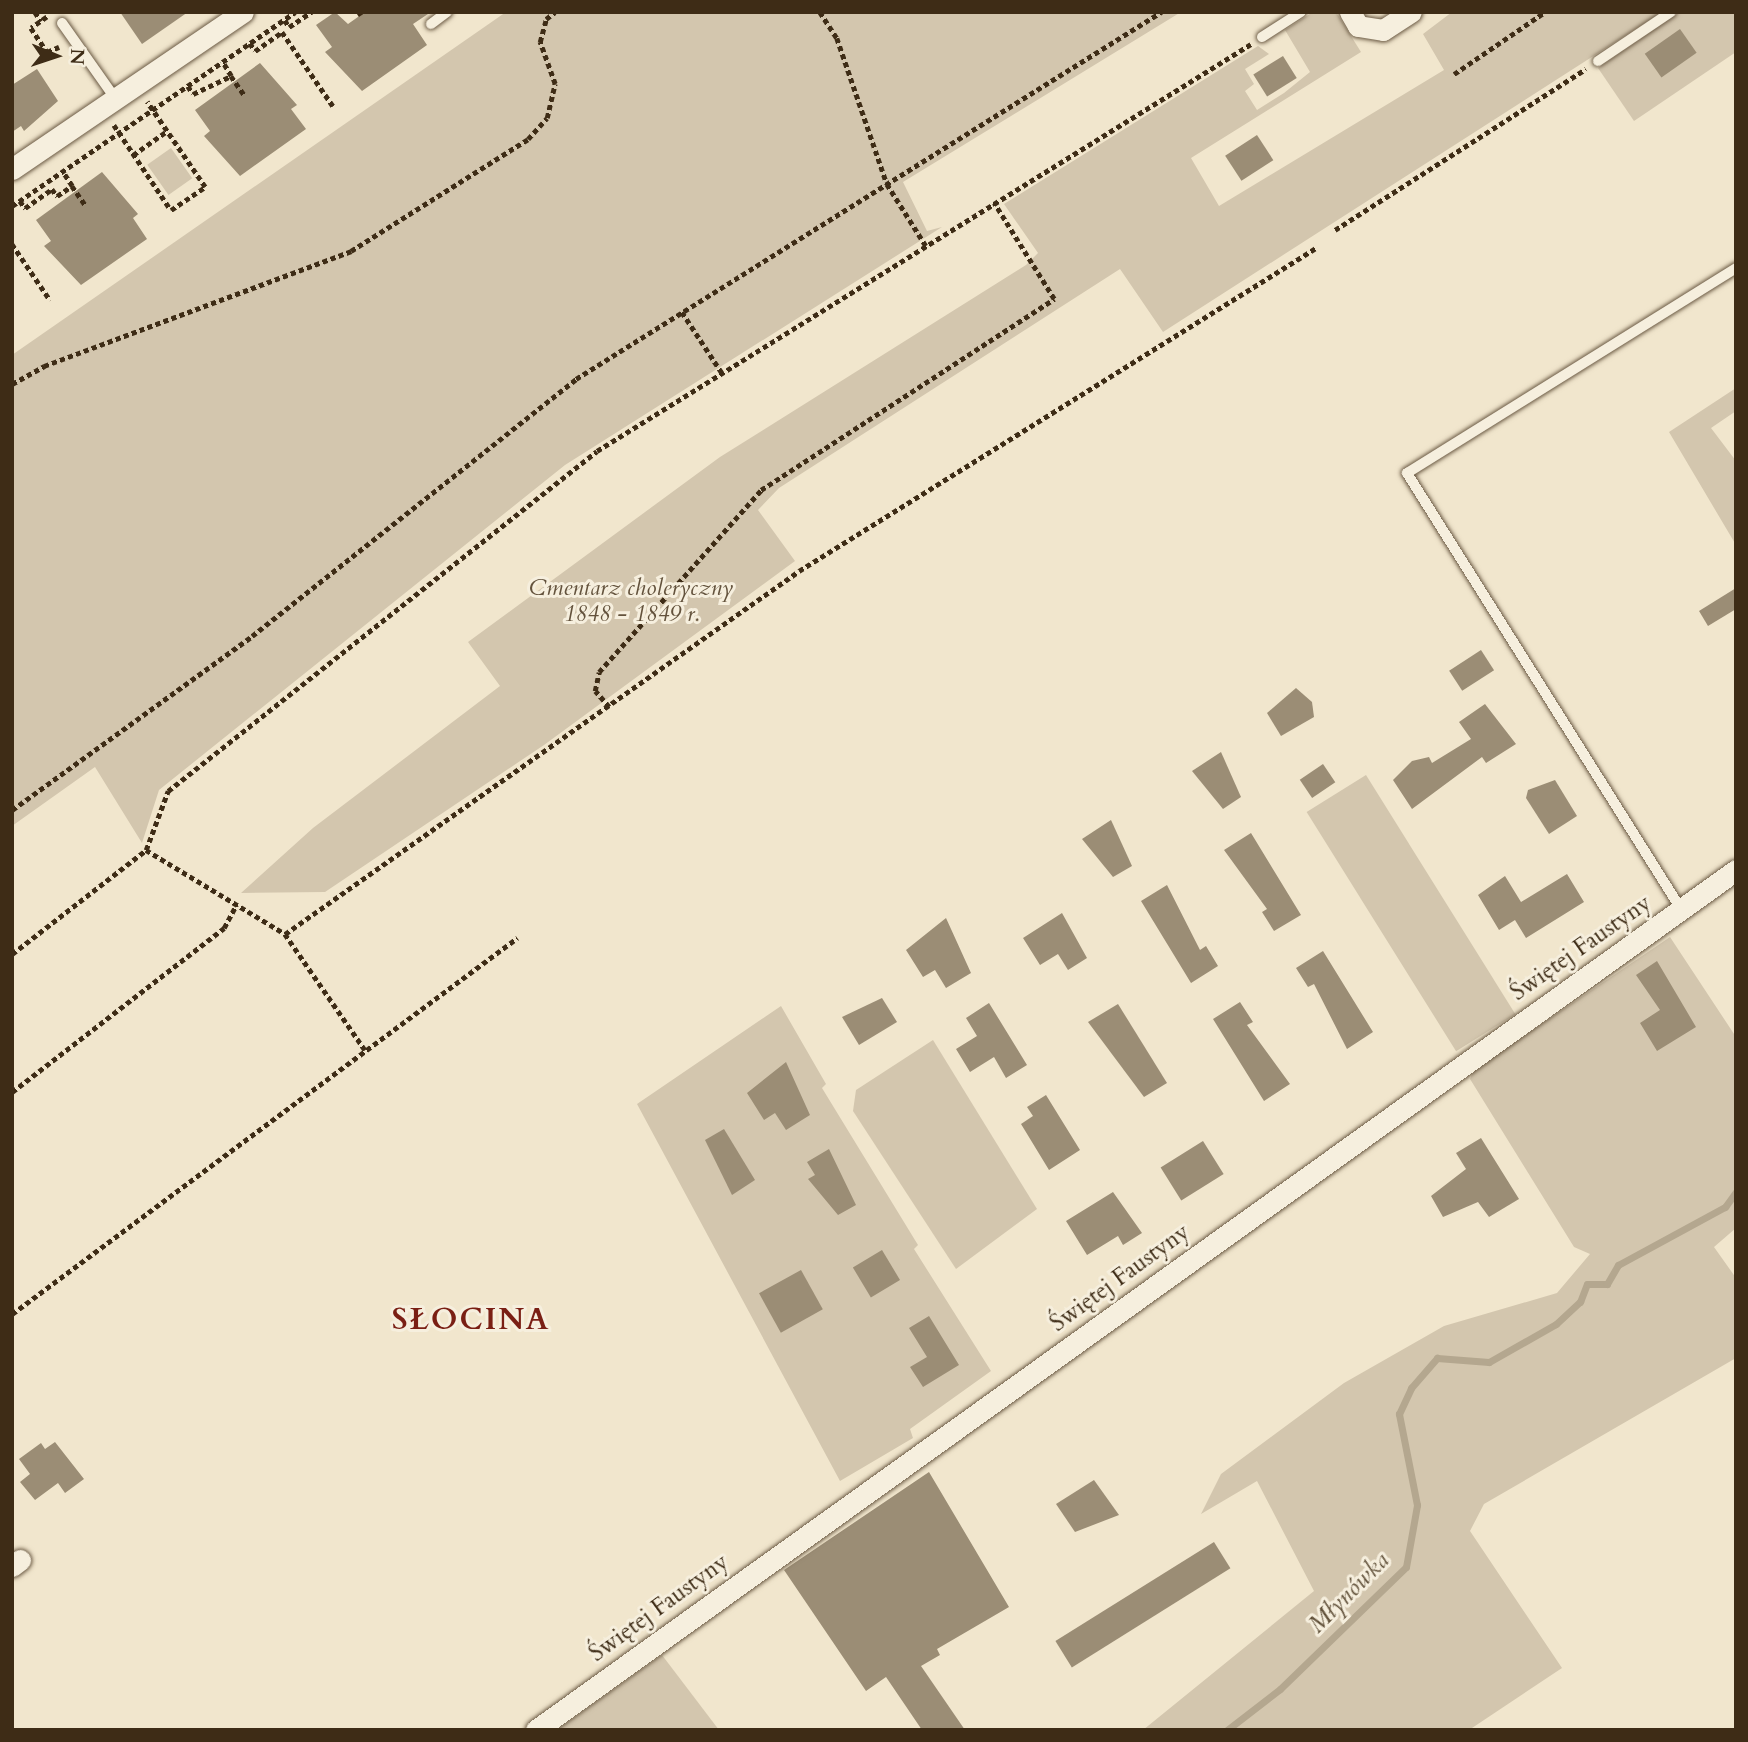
<!DOCTYPE html>
<meta charset="utf-8">
<style>
body{margin:0}
#map{position:relative;width:1748px;height:1742px;overflow:hidden;background:#f1e6cd;font-family:Cardo,serif}
div>[style]{position:absolute}
[style*='--x']{left:calc(var(--x)*1px);top:calc(var(--y)*1px);width:calc(var(--w)*1px);rotate:calc(var(--a)*1deg)}
.green>*{inset:0;background:#d3c6ae;transform-origin:0 0}
.stream>*{height:7px;margin:-3.5px;padding:0 3.5px;transform-origin:3.5px;border-radius:3.5px;background:#b4a78f}
.building>*{inset:0;background:#9b8d75;transform-origin:0 0}
.path>*{height:4.5px;margin-top:-2.25px;transform-origin:0;background:repeating-linear-gradient(90deg,#3e2c16 0 5px,transparent 0 8.5px)}
.roads{filter:drop-shadow(0 0 2px #6b5a44) drop-shadow(0 0 2px #6b5a44)}
.service>*{height:10px;margin:-5px;padding:0 5px;transform-origin:5px;border-radius:5px;background:#f6efde}
.minor>*{height:21px;margin:-10.5px;padding:0 10.5px;transform-origin:10.5px;border-radius:10.5px;background:#f6efde}
span{translate:-50% -50%;white-space:nowrap;text-align:center;line-height:1.15;-webkit-text-stroke:6px #f6efde;paint-order:stroke}
.park-label{font-size:23px;color:#63523c;font-style:italic}
.street-label{font-size:23px;color:#3e2c16}
.water-label{font-size:24px;color:#61513a;font-style:italic}
.district-label{font-size:30px;color:#7a1f14;font-weight:700;letter-spacing:2px}
.frame{position:absolute;inset:0;border:14px solid #3e2c16;pointer-events:none}
.north{position:absolute;left:21px;top:21px;width:70px;height:70px;-webkit-text-stroke:5px #f6efde;paint-order:stroke;rotate:92deg;font-size:19px;font-weight:700;line-height:28px;text-align:center;color:#3e2c16}
.north::after{content:'';display:block;margin:auto;width:24px;height:32px;background:#3e2c16;clip-path:polygon(50% 0,100% 100%,50% 72%,0 100%)}
</style>
<div id="map">
<div class="green">
<div style="clip-path:polygon(506px 12px,1181px 12px,903px 182px,927px 231px,942px 227px,565px 465px,159px 790px,142px 843px,95px 767px,12px 826px,12px 355px)"></div>
<div style="clip-path:polygon(1313px 12px,1336px 12px,1361px 52px,1191px 158px,1219px 206px,1444px 70px,1423px 34px,1452px 12px,1662px 12px,1163px 332px,1120px 269px,779px 488px,758px 510px,795px 561px,544px 745px,325px 892px,241px 893px,313px 828px,500px 686px,468px 642px,720px 457px,1026px 265px,1038px 253px,1004px 204px,1258px 46px,1269px 54px,1245px 69px,1254px 84px,1245px 91px,1257px 110px,1284px 93px,1310px 72px,1285px 30px)"></div>
<div style="clip-path:polygon(1680px 12px,1736px 12px,1736px 52px,1634px 121px,1598px 68px)"></div>
<div style="left:171px;top:148px;width:37px;height:29px;rotate:55deg"></div>
<div style="clip-path:polygon(1736px 388px,1736px 411px,1711px 428px,1736px 461px,1736px 545px,1669px 432px)"></div>
<div style="left:1366px;top:775px;width:282px;height:70px;rotate:58deg"></div>
<div style="clip-path:polygon(1670px 937px,1736px 1037px,1736px 1228px,1714px 1247px,1736px 1278px,1736px 1358px,1484px 1504px,1470px 1531px,1562px 1668px,1469px 1730px,1143px 1730px,1314px 1591px,1257px 1481px,1201px 1514px,1221px 1474px,1344px 1383px,1444px 1326px,1557px 1293px,1590px 1254px,1574px 1247px,1470px 1079px,1474px 1070px)"></div>
<div style="clip-path:polygon(781px 1006px,826px 1084px,822px 1088px,918px 1245px,914px 1249px,991px 1371px,910px 1429px,913px 1438px,840px 1481px,637px 1104px)"></div>
<div style="clip-path:polygon(933px 1040px,1037px 1209px,956px 1269px,853px 1111px,856px 1090px)"></div>
<div style="clip-path:polygon(662px 1655px,719px 1730px,557px 1730px)"></div>
</div>
<div class="stream">
<div style="--x:1227;--y:1730;--w:67;--a:-37.7"></div>
<div style="--x:1280;--y:1689;--w:175;--a:-44.1"></div>
<div style="--x:1406;--y:1567;--w:63;--a:-79.9"></div>
<div style="--x:1417;--y:1505;--w:93;--a:-101.2"></div>
<div style="--x:1399;--y:1414;--w:29;--a:-65"></div>
<div style="--x:1411;--y:1388;--w:40;--a:-49"></div>
<div style="--x:1437;--y:1358;--w:52;--a:4.4"></div>
<div style="--x:1489;--y:1362;--w:77;--a:-29.6"></div>
<div style="--x:1556;--y:1324;--w:33;--a:-43"></div>
<div style="--x:1580;--y:1302;--w:19;--a:-69"></div>
<div style="--x:1587;--y:1284;--w:20;--a:0"></div>
<div style="--x:1607;--y:1284;--w:22;--a:-60"></div>
<div style="--x:1618;--y:1265;--w:122;--a:-28.5"></div>
<div style="--x:1725;--y:1207;--w:19;--a:-54"></div>
</div>
<div class="building">
<div style="clip-path:polygon(120px 12px,188px 12px,142px 44px)"></div>
<div style="clip-path:polygon(335px 12px,348px 24px,365px 12px,431px 12px,413px 24px,427px 45px,362px 91px,325px 52px,332px 47px,316px 25px)"></div>
<div style="left:1680px;top:29px;width:29px;height:43px;rotate:55deg"></div>
<div style="left:1283px;top:56px;width:26px;height:35px;rotate:58deg"></div>
<div style="clip-path:polygon(260px 63px,297px 105px,291px 109px,306px 129px,240px 176px,204px 136px,210px 131px,195px 110px)"></div>
<div style="clip-path:polygon(37px 69px,58px 101px,24px 131px,21px 126px,12px 132px,12px 85px)"></div>
<div style="left:1257px;top:135px;width:30px;height:38px;rotate:57deg"></div>
<div style="clip-path:polygon(102px 172px,138px 214px,133px 218px,147px 239px,81px 285px,44px 246px,51px 241px,36px 220px)"></div>
<div style="clip-path:polygon(1736px 588px,1736px 609px,1708px 626px,1699px 611px)"></div>
<div style="left:1481px;top:650px;width:24px;height:38px;rotate:57deg"></div>
<div style="clip-path:polygon(1296px 688px,1312px 702px,1314px 717px,1281px 736px,1267px 713px)"></div>
<div style="clip-path:polygon(1485px 704px,1516px 744px,1486px 763px,1482px 757px,1412px 809px,1393px 780px,1412px 761px,1429px 757px,1432px 763px,1471px 739px,1459px 722px)"></div>
<div style="clip-path:polygon(1221px 752px,1241px 797px,1223px 809px,1192px 771px)"></div>
<div style="left:1323px;top:764px;width:22px;height:28px;rotate:56deg"></div>
<div style="clip-path:polygon(1555px 780px,1577px 816px,1549px 834px,1526px 798px,1528px 790px)"></div>
<div style="clip-path:polygon(1111px 820px,1132px 866px,1113px 877px,1082px 839px)"></div>
<div style="clip-path:polygon(1251px 833px,1301px 915px,1274px 931px,1262px 912px,1267px 909px,1224px 850px)"></div>
<div style="clip-path:polygon(1567px 874px,1584px 902px,1526px 938px,1515px 920px,1499px 930px,1478px 895px,1505px 876px,1521px 902px)"></div>
<div style="clip-path:polygon(1167px 885px,1200px 950px,1206px 946px,1218px 966px,1191px 983px,1141px 901px)"></div>
<div style="clip-path:polygon(1062px 913px,1087px 958px,1068px 970px,1058px 954px,1040px 965px,1023px 938px)"></div>
<div style="clip-path:polygon(946px 918px,971px 973px,946px 988px,935px 970px,923px 977px,906px 950px)"></div>
<div style="clip-path:polygon(1323px 951px,1373px 1032px,1347px 1049px,1314px 984px,1308px 987px,1296px 968px)"></div>
<div style="clip-path:polygon(1657px 961px,1696px 1027px,1657px 1051px,1640px 1023px,1660px 1010px,1636px 975px)"></div>
<div style="clip-path:polygon(882px 998px,897px 1022px,859px 1045px,842px 1017px)"></div>
<div style="clip-path:polygon(1240px 1002px,1253px 1022px,1247px 1025px,1290px 1084px,1264px 1101px,1213px 1019px)"></div>
<div style="clip-path:polygon(989px 1003px,1027px 1065px,1006px 1078px,994px 1057px,970px 1072px,956px 1049px,977px 1036px,966px 1018px)"></div>
<div style="clip-path:polygon(1118px 1004px,1167px 1083px,1144px 1097px,1088px 1022px)"></div>
<div style="clip-path:polygon(786px 1062px,810px 1115px,786px 1130px,775px 1113px,764px 1120px,747px 1093px)"></div>
<div style="clip-path:polygon(1046px 1095px,1080px 1150px,1049px 1170px,1021px 1124px,1033px 1116px,1027px 1107px)"></div>
<div style="clip-path:polygon(724px 1129px,755px 1180px,732px 1195px,705px 1140px)"></div>
<div style="clip-path:polygon(1481px 1138px,1519px 1199px,1489px 1217px,1478px 1202px,1443px 1217px,1431px 1196px,1466px 1169px,1456px 1153px)"></div>
<div style="left:1203px;top:1141px;width:39px;height:50px;rotate:58deg"></div>
<div style="clip-path:polygon(829px 1149px,856px 1205px,838px 1215px,808px 1179px,815px 1175px,807px 1162px)"></div>
<div style="clip-path:polygon(1113px 1192px,1142px 1233px,1123px 1245px,1118px 1236px,1087px 1255px,1066px 1221px)"></div>
<div style="left:882px;top:1250px;width:35px;height:34px;rotate:59deg"></div>
<div style="left:801px;top:1270px;width:45px;height:48px;rotate:61deg"></div>
<div style="clip-path:polygon(929px 1316px,959px 1365px,923px 1387px,910px 1367px,927px 1357px,909px 1328px)"></div>
<div style="clip-path:polygon(55px 1442px,84px 1479px,65px 1493px,58px 1483px,35px 1500px,20px 1482px,30px 1474px,19px 1459px,41px 1443px,45px 1449px)"></div>
<div style="clip-path:polygon(929px 1472px,1009px 1607px,937px 1649px,940px 1655px,921px 1666px,965px 1730px,922px 1730px,886px 1677px,866px 1691px,784px 1570px)"></div>
<div style="clip-path:polygon(1094px 1480px,1119px 1515px,1075px 1532px,1056px 1504px)"></div>
<div style="left:1214px;top:1542px;width:31px;height:187px;rotate:58deg"></div>
</div>
<div class="path">
<div style="--x:35;--y:12;--w:11;--a:56"></div>
<div style="--x:359;--y:12;--w:4;--a:56"></div>
<div style="--x:820;--y:12;--w:31;--a:57"></div>
<div style="--x:837;--y:38;--w:154;--a:71.1"></div>
<div style="--x:887;--y:184;--w:73;--a:57.8"></div>
<div style="--x:47;--y:17;--w:19;--a:145"></div>
<div style="--x:31;--y:28;--w:29;--a:56"></div>
<div style="--x:47;--y:52;--w:13;--a:-23"></div>
<div style="--x:285;--y:20;--w:8;--a:60"></div>
<div style="--x:289;--y:27;--w:27;--a:-34"></div>
<div style="--x:250;--y:43;--w:9;--a:58"></div>
<div style="--x:255;--y:51;--w:33;--a:-35"></div>
<div style="--x:282;--y:32;--w:90;--a:55.4"></div>
<div style="--x:1454;--y:74;--w:110;--a:-34.3"></div>
<div style="--x:231;--y:76;--w:24;--a:55"></div>
<div style="--x:188;--y:86;--w:9;--a:58"></div>
<div style="--x:193;--y:94;--w:42;--a:-25.3"></div>
<div style="--x:231;--y:76;--w:17;--a:-121"></div>
<div style="--x:114;--y:125;--w:102;--a:56.2"></div>
<div style="--x:171;--y:210;--w:41;--a:-34.1"></div>
<div style="--x:205;--y:187;--w:103;--a:-124.3"></div>
<div style="--x:133;--y:155;--w:42;--a:-35.2"></div>
<div style="--x:72;--y:186;--w:24;--a:55"></div>
<div style="--x:20;--y:201;--w:9;--a:54"></div>
<div style="--x:25;--y:208;--w:33;--a:-35"></div>
<div style="--x:52;--y:189;--w:9;--a:54"></div>
<div style="--x:57;--y:196;--w:18;--a:-34"></div>
<div style="--x:72;--y:186;--w:17;--a:-123"></div>
<div style="--x:12;--y:206;--w:343;--a:-34.4"></div>
<div style="--x:1335;--y:230;--w:298;--a:-32.7"></div>
<div style="--x:12;--y:244;--w:68;--a:55.8"></div>
<div style="--x:682;--y:312;--w:73;--a:56.7"></div>
<div style="--x:12;--y:384;--w:37;--a:-29"></div>
<div style="--x:44;--y:366;--w:328;--a:-20.5"></div>
<div style="--x:351;--y:251;--w:209;--a:-32.3"></div>
<div style="--x:528;--y:139;--w:28;--a:-48"></div>
<div style="--x:547;--y:118;--w:35;--a:-77"></div>
<div style="--x:555;--y:84;--w:45;--a:-109.7"></div>
<div style="--x:540;--y:42;--w:24;--a:-75"></div>
<div style="--x:546;--y:19;--w:11;--a:-38"></div>
<div style="--x:609;--y:707;--w:21;--a:-131"></div>
<div style="--x:595;--y:691;--w:19;--a:-78"></div>
<div style="--x:599;--y:672;--w:244;--a:-48.3"></div>
<div style="--x:761;--y:490;--w:350;--a:-33.1"></div>
<div style="--x:1054;--y:299;--w:113;--a:-122"></div>
<div style="--x:12;--y:810;--w:296;--a:-35.9"></div>
<div style="--x:252;--y:636;--w:414;--a:-38.4"></div>
<div style="--x:576;--y:379;--w:691;--a:-32.1"></div>
<div style="--x:146;--y:850;--w:162;--a:31.1"></div>
<div style="--x:285;--y:934;--w:141;--a:55.4"></div>
<div style="--x:285;--y:934;--w:629;--a:-35.23"></div>
<div style="--x:799;--y:571;--w:610;--a:-32"></div>
<div style="--x:12;--y:954;--w:170;--a:-37.8"></div>
<div style="--x:146;--y:850;--w:63;--a:-69.6"></div>
<div style="--x:168;--y:791;--w:547;--a:-38.4"></div>
<div style="--x:597;--y:451;--w:770;--a:-31.9"></div>
<div style="--x:12;--y:1092;--w:268;--a:-37.7"></div>
<div style="--x:224;--y:928;--w:26;--a:-62"></div>
<div style="--x:12;--y:1314;--w:630;--a:-36.67"></div>
</div>
<div class="roads">
<div class="service">
<div style="--x:62;--y:23;--w:92;--a:54.8"></div>
<div style="--x:431;--y:24;--w:20;--a:-37"></div>
<div style="--x:1262;--y:37;--w:46;--a:-32.7"></div>
<div style="--x:1598;--y:61;--w:88;--a:-33.9"></div>
<div style="--x:1681;--y:909;--w:515;--a:-122.15"></div>
<div style="--x:1407;--y:473;--w:388;--a:-31.9"></div>
</div>
<div class="minor">
<div style="--x:1350;--y:12;--w:16;--a:60"></div>
<div style="--x:1358;--y:26;--w:25;--a:9"></div>
<div style="--x:1383;--y:30;--w:33;--a:-33"></div>
<div style="--x:12;--y:169;--w:279;--a:-34.2"></div>
<div style="--x:12;--y:1566;--w:10;--a:-37"></div>
<div style="--x:536;--y:1730;--w:1476;--a:-35.63"></div>
</div>
</div>
<div class="park-label">
<span style="left:631px;top:601px">Cmentarz choleryczny<br>1848 - 1849 r.</span>
</div>
<div class="street-label">
<span style="left:1581px;top:948px;rotate:-35deg">Świętej Faustyny</span>
<span style="left:1120px;top:1278px;rotate:-36deg">Świętej Faustyny</span>
<span style="left:659px;top:1608px;rotate:-36deg">Świętej Faustyny</span>
</div>
<div class="water-label">
<span style="left:1349px;top:1593px;rotate:-45deg">Młynówka</span>
</div>
<div class="district-label">
<span style="left:471px;top:1320px">SŁOCINA</span>
</div>
<div class="frame"></div>
<div class="north">N</div>
</div>
